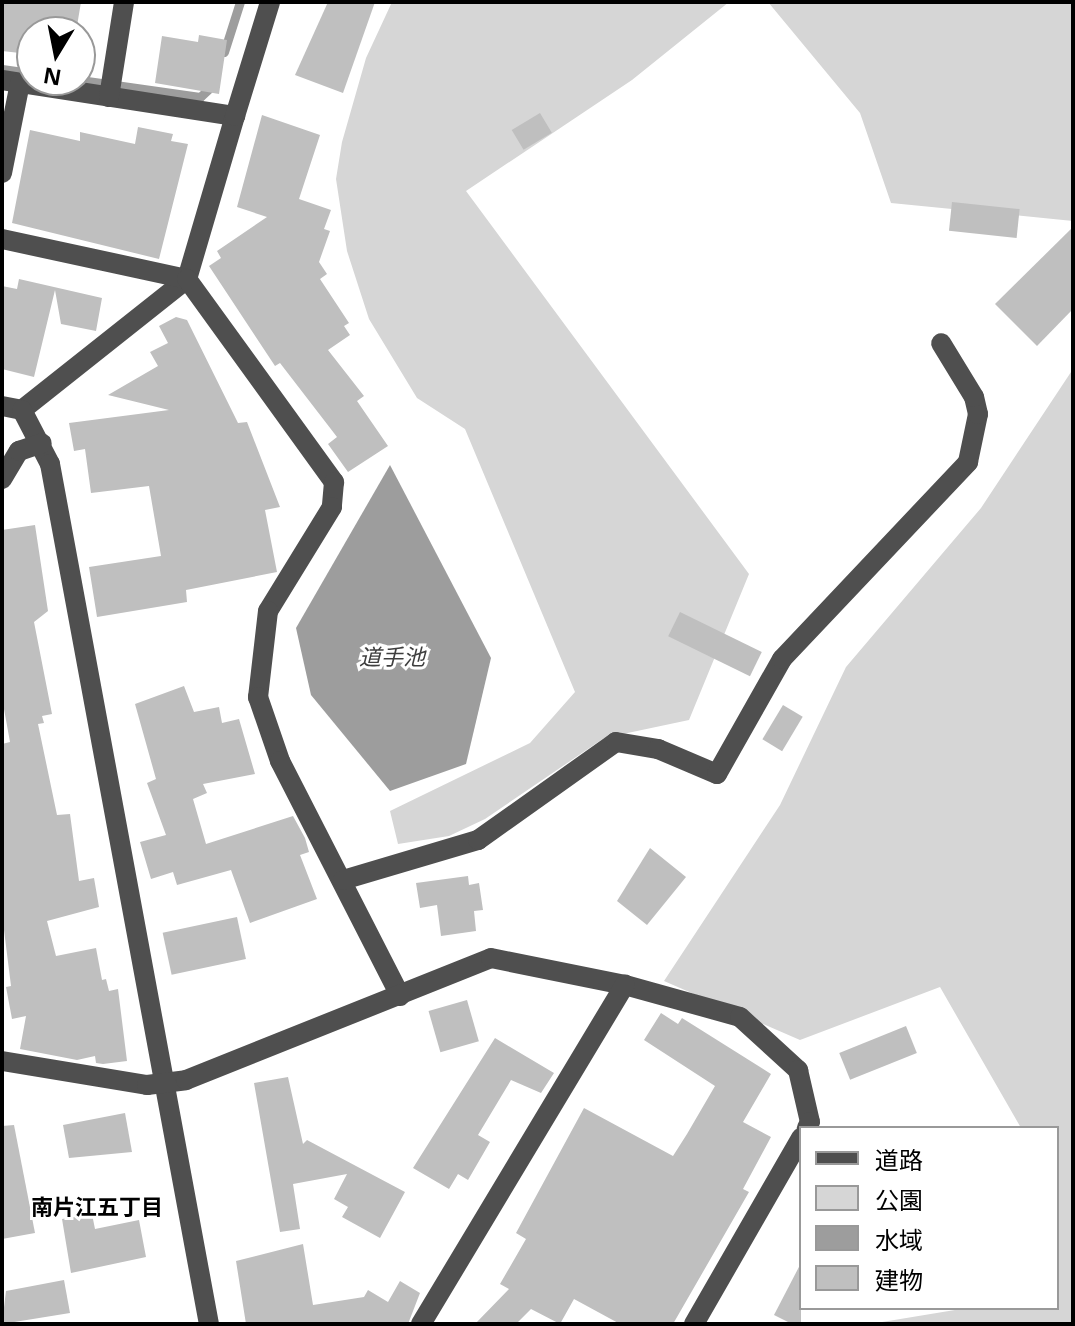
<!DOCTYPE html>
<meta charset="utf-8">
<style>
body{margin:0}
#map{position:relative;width:1075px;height:1326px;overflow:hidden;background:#fff;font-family:"Noto Sans","Noto Sans JP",sans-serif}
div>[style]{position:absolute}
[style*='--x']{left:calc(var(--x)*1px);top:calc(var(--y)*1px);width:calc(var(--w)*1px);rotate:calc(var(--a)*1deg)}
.green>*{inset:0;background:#d6d6d6}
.water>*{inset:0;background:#9d9d9d}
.stream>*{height:9px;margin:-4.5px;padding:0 4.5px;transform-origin:4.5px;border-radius:4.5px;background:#9d9d9d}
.building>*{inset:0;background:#bfbfbf;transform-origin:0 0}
.minor>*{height:20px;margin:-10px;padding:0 10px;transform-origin:10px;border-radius:10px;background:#4f4f4f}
span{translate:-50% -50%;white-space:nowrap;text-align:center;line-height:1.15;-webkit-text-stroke:6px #fff;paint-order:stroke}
.water-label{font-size:22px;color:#3e3e3e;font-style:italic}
.neighbourhood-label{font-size:22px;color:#000;font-weight:700}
.frame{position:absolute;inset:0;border:4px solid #000;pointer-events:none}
.legend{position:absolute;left:799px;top:1126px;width:260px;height:184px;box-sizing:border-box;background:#fff;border:2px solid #999;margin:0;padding:10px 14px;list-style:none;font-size:24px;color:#000}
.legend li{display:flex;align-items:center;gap:16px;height:40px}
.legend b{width:40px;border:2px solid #999}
.north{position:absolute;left:16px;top:16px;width:80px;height:80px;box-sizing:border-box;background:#fff;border:2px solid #999;border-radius:50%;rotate:190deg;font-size:22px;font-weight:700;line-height:32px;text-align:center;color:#000}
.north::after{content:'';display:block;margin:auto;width:28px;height:36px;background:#000;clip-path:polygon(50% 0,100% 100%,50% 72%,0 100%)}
</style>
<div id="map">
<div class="green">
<div style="clip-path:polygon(392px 2px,729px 2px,632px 80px,466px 191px,749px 574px,689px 720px,604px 738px,485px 819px,449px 836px,398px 844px,390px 811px,530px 743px,575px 692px,465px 429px,417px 398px,369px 319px,347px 251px,336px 179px,342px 142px,366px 58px)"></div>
<div style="clip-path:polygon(768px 2px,1073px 2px,1073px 221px,891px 203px,860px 113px)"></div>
<div style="clip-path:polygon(1073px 369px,1073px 1324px,870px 1324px,967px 1308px,1057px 1308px,1057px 1128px,1021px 1128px,940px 987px,800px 1040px,664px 981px,780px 805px,846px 667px,981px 508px)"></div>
</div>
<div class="water">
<div style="clip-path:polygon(390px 465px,491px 658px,466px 764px,390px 791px,311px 695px,296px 628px)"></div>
</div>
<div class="stream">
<div style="--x:224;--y:52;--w:52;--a:-72.3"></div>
<div style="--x:2;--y:69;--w:30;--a:8"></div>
<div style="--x:80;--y:80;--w:121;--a:8.1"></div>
<div style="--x:200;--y:97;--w:18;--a:-43"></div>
</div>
<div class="building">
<div style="clip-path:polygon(2px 2px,81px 2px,76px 32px,32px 32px,29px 54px,2px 51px)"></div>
<div style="clip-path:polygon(328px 2px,375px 2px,343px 93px,295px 75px)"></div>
<div style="clip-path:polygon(199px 35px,227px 40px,219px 94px,155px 83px,162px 36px,198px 42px)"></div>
<div style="left:540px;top:113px;width:23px;height:33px;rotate:59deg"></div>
<div style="clip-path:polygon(262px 115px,320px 135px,299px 199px,331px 210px,324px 229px,330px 231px,319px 262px,327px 274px,320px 279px,349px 323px,344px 326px,350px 335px,328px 350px,364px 396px,357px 401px,388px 446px,348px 472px,328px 444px,337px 437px,280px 363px,275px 366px,209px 266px,221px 258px,217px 251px,267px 217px,237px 207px)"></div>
<div style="clip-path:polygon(138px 127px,173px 134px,171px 141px,188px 144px,159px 259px,12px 223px,30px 130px,80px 141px,80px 132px,135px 144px)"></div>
<div style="left:952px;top:202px;width:68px;height:29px;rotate:6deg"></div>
<div style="clip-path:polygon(1073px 227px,1073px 309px,1037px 346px,995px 304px)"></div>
<div style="clip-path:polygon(19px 279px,102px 298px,96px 331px,61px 324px,55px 290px,34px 377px,2px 369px,2px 286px,17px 289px)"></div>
<div style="clip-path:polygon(176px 317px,187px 320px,238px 423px,247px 422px,280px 507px,265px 510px,277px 572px,186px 590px,187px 602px,97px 617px,89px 567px,161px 556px,149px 486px,91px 493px,85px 449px,74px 451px,69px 423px,169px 410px,108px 395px,158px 366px,150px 352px,168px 343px,159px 326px)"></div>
<div style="clip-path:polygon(35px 525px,48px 611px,34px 622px,52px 714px,42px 716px,44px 723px,38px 724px,57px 815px,70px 814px,79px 881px,94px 878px,99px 907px,47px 921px,56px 956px,96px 948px,102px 980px,106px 979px,109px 991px,118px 989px,127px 1061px,103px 1064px,96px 1063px,95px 1056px,77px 1060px,20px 1049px,26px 1016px,12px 1019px,6px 987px,11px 986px,2px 914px,2px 744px,10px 742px,2px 698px,2px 530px)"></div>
<div style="left:680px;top:612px;width:91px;height:27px;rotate:26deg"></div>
<div style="clip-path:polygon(184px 686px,194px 712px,219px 707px,222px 723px,239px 719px,255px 774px,203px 784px,207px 793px,193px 799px,206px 844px,293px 816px,305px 838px,309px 852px,300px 855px,317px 899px,250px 923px,231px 870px,177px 885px,173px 872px,151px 879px,140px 842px,166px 835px,147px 783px,156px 779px,135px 704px)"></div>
<div style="left:783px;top:705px;width:23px;height:40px;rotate:31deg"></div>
<div style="clip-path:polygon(650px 848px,686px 877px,647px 925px,617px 901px)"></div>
<div style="clip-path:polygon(468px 876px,469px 885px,479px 883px,483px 910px,474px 911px,476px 931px,441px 936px,437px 905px,420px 908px,416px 883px)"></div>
<div style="left:237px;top:917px;width:43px;height:76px;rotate:78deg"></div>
<div style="left:467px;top:1000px;width:43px;height:40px;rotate:74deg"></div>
<div style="clip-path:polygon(661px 1013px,678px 1024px,682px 1018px,771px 1074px,743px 1122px,771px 1137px,743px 1189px,749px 1192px,673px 1324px,620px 1324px,574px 1299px,560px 1324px,531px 1309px,516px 1324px,475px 1324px,509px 1289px,500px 1284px,526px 1239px,516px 1233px,584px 1108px,673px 1156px,687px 1134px,715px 1086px,644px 1040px)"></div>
<div style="left:906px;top:1026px;width:29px;height:72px;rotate:68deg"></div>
<div style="clip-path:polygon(495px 1038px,554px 1073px,541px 1093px,511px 1080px,478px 1135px,490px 1142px,468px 1180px,458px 1174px,449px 1189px,413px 1168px)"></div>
<div style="clip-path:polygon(288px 1077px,303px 1144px,307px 1140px,405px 1192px,380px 1238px,342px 1217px,348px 1207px,334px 1199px,347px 1174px,293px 1184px,300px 1229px,280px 1232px,254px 1083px)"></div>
<div style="clip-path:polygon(125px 1113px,132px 1152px,69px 1158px,63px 1125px)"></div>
<div style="clip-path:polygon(14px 1125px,35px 1233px,2px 1239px,2px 1126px)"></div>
<div style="clip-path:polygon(92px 1214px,95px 1229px,139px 1220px,146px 1257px,71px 1273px,62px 1219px)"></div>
<div style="clip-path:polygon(303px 1244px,313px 1305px,364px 1297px,368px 1290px,388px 1302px,400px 1281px,420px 1293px,408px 1324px,246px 1324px,236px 1261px)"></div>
<div style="clip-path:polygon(801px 1263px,801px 1324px,792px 1324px,774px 1315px)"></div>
<div style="clip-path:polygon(64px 1280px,70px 1313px,2px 1324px,6px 1291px)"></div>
</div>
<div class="minor">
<div style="--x:2;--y:80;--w:236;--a:8.8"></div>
<div style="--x:235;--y:116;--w:170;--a:106.4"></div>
<div style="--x:187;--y:279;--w:211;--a:141.6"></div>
<div style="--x:109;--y:97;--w:96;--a:-81"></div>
<div style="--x:235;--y:116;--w:119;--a:-72.9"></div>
<div style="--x:2;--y:173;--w:92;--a:-78.7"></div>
<div style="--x:2;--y:239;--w:189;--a:12.2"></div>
<div style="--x:187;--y:279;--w:251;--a:54.1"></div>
<div style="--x:334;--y:482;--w:25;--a:95"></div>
<div style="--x:332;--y:507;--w:122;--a:121.6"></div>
<div style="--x:268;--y:611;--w:87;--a:96.6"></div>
<div style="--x:258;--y:697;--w:68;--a:71"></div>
<div style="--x:280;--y:761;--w:264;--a:62.9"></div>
<div style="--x:2;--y:406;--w:20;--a:11"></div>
<div style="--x:22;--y:410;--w:61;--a:62.6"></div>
<div style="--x:50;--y:464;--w:875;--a:79.53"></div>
<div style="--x:2;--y:479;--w:33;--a:-59"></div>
<div style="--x:19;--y:451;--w:24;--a:-19"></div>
<div style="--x:343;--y:880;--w:141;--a:-16.5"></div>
<div style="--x:478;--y:840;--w:169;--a:-35.4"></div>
<div style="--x:616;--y:742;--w:43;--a:9.5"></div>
<div style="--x:658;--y:749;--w:64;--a:23"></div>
<div style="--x:717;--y:774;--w:132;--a:-60.5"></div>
<div style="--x:782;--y:659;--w:271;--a:-46.6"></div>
<div style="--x:968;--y:462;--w:49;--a:-78.2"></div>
<div style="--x:978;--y:414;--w:17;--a:-103"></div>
<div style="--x:974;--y:397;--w:63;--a:-121.4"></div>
<div style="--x:2;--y:1061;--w:147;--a:9.4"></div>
<div style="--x:147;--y:1085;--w:39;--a:-7"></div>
<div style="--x:186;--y:1080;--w:328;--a:-21.8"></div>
<div style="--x:491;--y:958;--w:137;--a:11.4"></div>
<div style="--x:625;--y:985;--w:119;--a:15.5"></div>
<div style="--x:740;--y:1017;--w:79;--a:42.4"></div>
<div style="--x:798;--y:1070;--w:53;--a:77"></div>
<div style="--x:810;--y:1122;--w:7;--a:117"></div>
<div style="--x:421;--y:1324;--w:396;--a:-59"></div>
<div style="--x:694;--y:1324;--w:215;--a:-60.1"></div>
</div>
<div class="water-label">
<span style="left:392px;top:657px">道手池</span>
</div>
<div class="neighbourhood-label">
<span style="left:97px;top:1207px">南片江五丁目</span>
</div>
<div class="frame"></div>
<ul class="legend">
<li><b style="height:10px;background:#4f4f4f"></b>道路</li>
<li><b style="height:22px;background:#d6d6d6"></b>公園</li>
<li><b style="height:22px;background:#9d9d9d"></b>水域</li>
<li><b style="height:22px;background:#bfbfbf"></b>建物</li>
</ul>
<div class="north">N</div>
</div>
